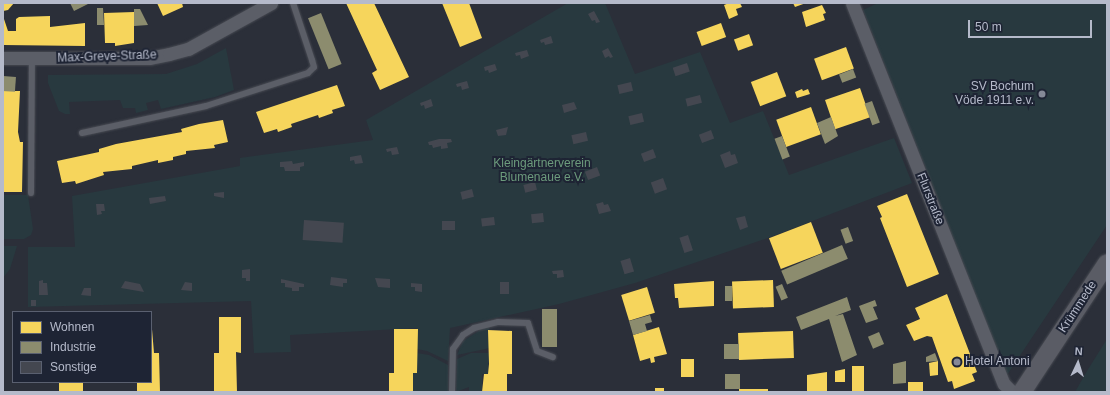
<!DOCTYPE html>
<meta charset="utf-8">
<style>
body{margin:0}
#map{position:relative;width:1110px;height:395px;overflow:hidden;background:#2b2f39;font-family:Arial,sans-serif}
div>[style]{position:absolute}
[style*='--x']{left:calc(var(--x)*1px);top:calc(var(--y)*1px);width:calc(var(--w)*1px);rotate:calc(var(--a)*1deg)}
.green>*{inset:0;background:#28393f}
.homes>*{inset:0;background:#f6d55c;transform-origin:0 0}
.industry>*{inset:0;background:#8c8c6e;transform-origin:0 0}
.building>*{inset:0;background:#444750;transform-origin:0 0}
.roads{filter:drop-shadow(0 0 1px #474a52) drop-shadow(0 0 1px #474a52)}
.lane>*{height:6px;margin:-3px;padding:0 3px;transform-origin:3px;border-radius:3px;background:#5b5e67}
.street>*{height:13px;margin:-6.5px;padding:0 6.5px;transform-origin:6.5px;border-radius:6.5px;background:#5b5e67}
.secondary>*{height:18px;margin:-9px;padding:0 9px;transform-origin:9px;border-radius:9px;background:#5a5c65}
.dots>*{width:11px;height:11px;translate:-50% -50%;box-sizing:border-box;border:2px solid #1e2434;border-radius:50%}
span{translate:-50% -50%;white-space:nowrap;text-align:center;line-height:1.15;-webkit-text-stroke:4px #1e2434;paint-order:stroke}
.street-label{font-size:12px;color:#b5baca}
.poi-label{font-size:12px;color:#b5baca}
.right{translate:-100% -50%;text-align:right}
.left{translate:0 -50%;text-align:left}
.park-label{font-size:12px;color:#6c9b7c}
.frame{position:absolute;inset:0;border:4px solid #b5baca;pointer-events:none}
.legend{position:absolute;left:12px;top:311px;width:140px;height:72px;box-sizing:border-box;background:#1e2434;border:1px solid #5a6070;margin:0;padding:5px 7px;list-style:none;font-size:12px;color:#b5baca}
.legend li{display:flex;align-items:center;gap:8px;height:20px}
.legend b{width:20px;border:1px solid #5a6070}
.north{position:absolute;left:1058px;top:343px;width:40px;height:40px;-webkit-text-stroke:3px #1e2434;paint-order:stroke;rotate:4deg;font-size:11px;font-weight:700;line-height:16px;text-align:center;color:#b5baca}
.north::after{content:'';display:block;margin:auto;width:14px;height:18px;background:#b5baca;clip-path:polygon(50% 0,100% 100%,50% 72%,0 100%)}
.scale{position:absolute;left:968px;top:20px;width:124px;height:18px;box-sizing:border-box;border:2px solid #b5baca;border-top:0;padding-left:5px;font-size:12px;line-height:14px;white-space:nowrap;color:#b5baca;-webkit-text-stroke:3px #1e2434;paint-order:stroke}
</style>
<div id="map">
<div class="green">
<div style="clip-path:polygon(568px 3px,605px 3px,635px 74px,700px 52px,730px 123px,763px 111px,789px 175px,894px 138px,912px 183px,768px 238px,635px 283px,559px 304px,450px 328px,448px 361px,427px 351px,417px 349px,417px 328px,290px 335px,291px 352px,254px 353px,251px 301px,28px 307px,28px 247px,75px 247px,72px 196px,240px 166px,240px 158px,373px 140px,366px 120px)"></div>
<div style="clip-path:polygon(878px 3px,1107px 3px,1107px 225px,1007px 375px,863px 10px)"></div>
<div style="clip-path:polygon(226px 48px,234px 90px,215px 97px,161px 109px,158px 100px,146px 103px,148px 110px,136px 113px,135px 108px,123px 108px,120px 100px,69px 102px,70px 114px,65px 114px,59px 111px,48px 83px,48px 75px,166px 74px,197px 64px)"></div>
<div style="clip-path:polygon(3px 195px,28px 195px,33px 229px,31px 235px,24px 239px,3px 239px)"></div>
<div style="clip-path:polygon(3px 246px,17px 246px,10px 269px,3px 278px)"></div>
<div style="clip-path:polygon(489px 327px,490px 348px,457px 355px,463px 341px,482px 329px)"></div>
<div style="clip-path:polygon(1107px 339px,1107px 392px,1075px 392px,1087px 371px)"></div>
<div style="clip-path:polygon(417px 353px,429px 355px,448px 365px,448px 392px,413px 392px,413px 373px,417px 373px)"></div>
<div style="clip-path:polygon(471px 353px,489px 353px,488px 374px,482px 374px,482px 392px,469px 392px,469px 387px,456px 392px,457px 359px)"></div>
</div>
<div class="homes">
<div style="clip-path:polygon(3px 3px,14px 3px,8px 10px,3px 11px)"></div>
<div style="clip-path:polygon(157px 3px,182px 3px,183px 7px,163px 16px)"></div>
<div style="clip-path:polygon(346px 3px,374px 3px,409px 77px,380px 90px,372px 73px,377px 70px)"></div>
<div style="clip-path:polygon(442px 3px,469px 3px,482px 38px,460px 47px)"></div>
<div style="clip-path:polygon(729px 3px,740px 3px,742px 7px,736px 9px,738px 15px,729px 19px,724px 5px)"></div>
<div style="clip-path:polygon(793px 3px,806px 3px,795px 7px)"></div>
<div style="clip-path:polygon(822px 5px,826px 13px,823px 14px,825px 20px,806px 27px,802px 12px)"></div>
<div style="clip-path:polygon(134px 12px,134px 43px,115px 46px,115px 43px,105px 43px,104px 13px)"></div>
<div style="clip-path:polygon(3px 16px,8px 31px,16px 31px,16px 19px,19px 17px,50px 16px,50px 27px,85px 23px,85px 46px,3px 45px)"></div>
<div style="left:721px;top:23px;width:15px;height:26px;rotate:70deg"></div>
<div style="left:749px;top:34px;width:12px;height:16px;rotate:70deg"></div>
<div style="left:846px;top:47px;width:23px;height:34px;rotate:70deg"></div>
<div style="left:777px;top:72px;width:26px;height:28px;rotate:69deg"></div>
<div style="clip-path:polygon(337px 85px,345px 106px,332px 110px,333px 113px,319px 118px,318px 115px,291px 124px,292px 127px,278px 132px,277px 129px,264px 133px,256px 112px)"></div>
<div style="left:860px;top:88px;width:31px;height:37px;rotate:71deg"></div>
<div style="clip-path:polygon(802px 89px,803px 91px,808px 89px,810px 94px,797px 98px,795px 92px)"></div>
<div style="clip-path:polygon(3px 91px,20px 91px,18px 132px,20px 142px,23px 142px,22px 192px,3px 192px)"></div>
<div style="left:811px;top:107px;width:29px;height:37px;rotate:70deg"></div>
<div style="clip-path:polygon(223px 120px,228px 142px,214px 145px,215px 148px,186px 151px,186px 154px,173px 157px,173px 160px,158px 163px,158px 160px,132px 166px,132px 169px,103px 172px,104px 175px,76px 184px,75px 181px,62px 183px,57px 161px,99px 152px,99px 149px,116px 144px,182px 132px,181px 129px,199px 124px)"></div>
<div style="clip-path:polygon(907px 194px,939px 274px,907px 287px,880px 218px,882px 217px,877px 206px)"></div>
<div style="left:811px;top:222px;width:33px;height:45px;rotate:69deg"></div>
<div style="left:773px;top:280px;width:27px;height:41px;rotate:88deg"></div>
<div style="clip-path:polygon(714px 281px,714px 306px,679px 308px,678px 298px,675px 298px,674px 284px)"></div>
<div style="left:647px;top:287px;width:27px;height:27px;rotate:73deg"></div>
<div style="clip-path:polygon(947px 294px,977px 372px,972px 374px,975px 381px,954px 389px,952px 381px,948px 382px,932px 337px,927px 336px,914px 341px,906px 325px,920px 319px,915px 308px)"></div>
<div style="clip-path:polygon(151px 317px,154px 353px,159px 353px,160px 392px,137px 392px,137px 382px,151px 382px)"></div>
<div style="clip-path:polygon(219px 317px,241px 317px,241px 353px,236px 352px,237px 392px,214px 392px,214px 353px,219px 353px)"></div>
<div style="clip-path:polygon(659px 327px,667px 354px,654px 357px,655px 362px,651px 363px,650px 358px,640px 361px,633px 335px)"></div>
<div style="clip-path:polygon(394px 329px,418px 329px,417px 373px,413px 373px,413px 392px,389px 392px,389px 373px,394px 373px)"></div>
<div style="clip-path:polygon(488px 330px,512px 331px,512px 374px,507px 374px,507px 392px,482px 392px,484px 374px,488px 374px,489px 364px)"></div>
<div style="left:793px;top:331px;width:27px;height:55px;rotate:88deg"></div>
<div style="left:694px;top:359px;width:18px;height:13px;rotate:90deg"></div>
<div style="clip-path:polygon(938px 361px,938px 375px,930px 376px,929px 363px)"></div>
<div style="left:864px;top:366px;width:26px;height:12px;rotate:90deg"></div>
<div style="clip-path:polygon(845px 369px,845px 382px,835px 382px,835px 371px)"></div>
<div style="clip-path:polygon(827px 372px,827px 392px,807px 392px,807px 375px)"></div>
<div style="left:59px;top:382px;width:24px;height:10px"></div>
<div style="left:908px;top:382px;width:15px;height:10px"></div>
<div style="left:655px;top:388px;width:9px;height:4px"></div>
<div style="left:739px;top:389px;width:29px;height:3px"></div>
</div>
<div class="industry">
<div style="clip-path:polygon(70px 3px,87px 3px,88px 4px,74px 11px)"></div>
<div style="clip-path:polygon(97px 8px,103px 8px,104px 25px,97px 25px)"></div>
<div style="clip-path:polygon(134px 9px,140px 9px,148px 25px,134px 26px)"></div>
<div style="left:321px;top:13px;width:55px;height:14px;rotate:68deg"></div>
<div style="left:853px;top:69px;width:9px;height:15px;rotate:69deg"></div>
<div style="left:3px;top:76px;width:13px;height:15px;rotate:4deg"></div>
<div style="left:872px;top:101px;width:23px;height:8px;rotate:70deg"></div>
<div style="clip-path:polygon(831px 117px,838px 136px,825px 144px,817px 123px)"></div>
<div style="left:782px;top:136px;width:22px;height:8px;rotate:69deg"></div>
<div style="left:848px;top:227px;width:15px;height:8px;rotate:70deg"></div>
<div style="left:842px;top:245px;width:15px;height:66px;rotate:67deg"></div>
<div style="left:782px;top:284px;width:15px;height:7px;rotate:67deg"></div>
<div style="left:725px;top:286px;width:7px;height:15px"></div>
<div style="clip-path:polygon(847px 297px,851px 310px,835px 316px,843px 314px,857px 355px,842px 362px,829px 319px,801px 330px,796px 317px)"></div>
<div style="clip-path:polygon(875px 300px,877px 306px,873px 307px,878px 319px,866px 323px,859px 306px)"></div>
<div style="left:542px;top:309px;width:15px;height:38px"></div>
<div style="clip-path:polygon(650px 315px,652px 322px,645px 324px,647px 331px,633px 335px,629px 321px)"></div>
<div style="left:879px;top:332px;width:13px;height:12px;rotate:67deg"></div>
<div style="left:724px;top:344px;width:15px;height:15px"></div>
<div style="clip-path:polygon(935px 353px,938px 361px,926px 362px,926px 357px)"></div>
<div style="clip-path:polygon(906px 361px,906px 383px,893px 384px,893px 364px)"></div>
<div style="left:740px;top:374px;width:15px;height:15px;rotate:90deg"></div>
</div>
<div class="building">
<div style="clip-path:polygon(594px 11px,600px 22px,596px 23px,595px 20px,592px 21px,588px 14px)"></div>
<div style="clip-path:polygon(551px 36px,553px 43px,545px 45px,544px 42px,541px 43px,540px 40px)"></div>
<div style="clip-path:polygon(608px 48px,613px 57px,610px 58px,609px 56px,605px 58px,602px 51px)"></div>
<div style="clip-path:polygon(527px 50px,529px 56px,521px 59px,520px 55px,516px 56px,515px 53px)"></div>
<div style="left:687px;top:63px;width:9px;height:15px;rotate:72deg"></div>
<div style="clip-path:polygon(495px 64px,497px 70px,489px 73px,488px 70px,485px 71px,484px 67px)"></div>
<div style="clip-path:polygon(467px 81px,469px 88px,462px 90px,461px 86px,457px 87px,456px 84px)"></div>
<div style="left:631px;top:82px;width:9px;height:14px;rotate:77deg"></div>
<div style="left:700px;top:95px;width:8px;height:15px;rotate:76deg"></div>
<div style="clip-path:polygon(431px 99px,433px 106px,425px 109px,424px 105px,421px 106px,420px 103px)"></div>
<div style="clip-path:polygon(574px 102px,577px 109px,564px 113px,562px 105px)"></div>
<div style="left:642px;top:113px;width:9px;height:14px;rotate:77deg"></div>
<div style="clip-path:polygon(508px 127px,506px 135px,498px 136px,496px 130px)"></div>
<div style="left:711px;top:130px;width:9px;height:13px;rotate:69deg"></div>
<div style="left:586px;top:132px;width:9px;height:15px;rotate:77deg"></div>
<div style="clip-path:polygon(439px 139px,451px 139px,452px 142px,447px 143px,448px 148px,441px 149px,441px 146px,433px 148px,432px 145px,429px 145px,428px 142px)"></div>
<div style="clip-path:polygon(397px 147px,399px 154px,392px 155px,391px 151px,387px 152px,386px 149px)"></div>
<div style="left:653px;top:149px;width:9px;height:13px;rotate:69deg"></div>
<div style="clip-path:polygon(730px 151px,731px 155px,735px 154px,738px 163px,725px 168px,720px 155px)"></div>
<div style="clip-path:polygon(361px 155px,363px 163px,355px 164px,354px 160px,350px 161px,350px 157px)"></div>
<div style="clip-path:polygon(292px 161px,293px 164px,304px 162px,304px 166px,300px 167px,300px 171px,285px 171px,284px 167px,280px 167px,280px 162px)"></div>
<div style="left:597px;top:167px;width:9px;height:13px;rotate:69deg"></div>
<div style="left:663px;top:178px;width:12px;height:13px;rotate:70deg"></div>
<div style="left:535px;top:182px;width:8px;height:12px;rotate:76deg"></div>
<div style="left:472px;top:189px;width:8px;height:12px;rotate:76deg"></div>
<div style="clip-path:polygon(224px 192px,224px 198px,214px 196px,214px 193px)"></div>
<div style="clip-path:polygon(165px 196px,166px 201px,150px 204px,149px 198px)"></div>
<div style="clip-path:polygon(603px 202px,604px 205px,608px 204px,611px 211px,599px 214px,596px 204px)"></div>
<div style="clip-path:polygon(96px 204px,104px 204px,105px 211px,101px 211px,102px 214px,97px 215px)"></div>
<div style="left:543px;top:213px;width:9px;height:12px;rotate:84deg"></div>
<div style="clip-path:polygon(745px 216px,748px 227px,740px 230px,736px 218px)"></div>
<div style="left:494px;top:217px;width:8px;height:13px;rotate:83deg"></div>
<div style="left:304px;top:220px;width:40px;height:20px;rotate:4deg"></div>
<div style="left:442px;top:221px;width:13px;height:9px"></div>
<div style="left:688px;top:235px;width:16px;height:9px;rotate:72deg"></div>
<div style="left:630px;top:258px;width:14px;height:10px;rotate:73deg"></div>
<div style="clip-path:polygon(250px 269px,250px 281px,246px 281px,246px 278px,242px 278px,242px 270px)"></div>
<div style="clip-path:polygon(563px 270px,564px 277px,557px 278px,557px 274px,553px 274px,552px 271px)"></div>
<div style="clip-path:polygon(331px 277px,347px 279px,347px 283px,343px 283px,343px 287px,330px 285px)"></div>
<div style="clip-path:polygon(375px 278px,390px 279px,390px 288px,378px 287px)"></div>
<div style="clip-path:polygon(281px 279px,304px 284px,304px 287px,299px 287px,299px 291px,292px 291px,292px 288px,285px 287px,285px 283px,281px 283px)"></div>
<div style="clip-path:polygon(43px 280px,43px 283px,47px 283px,48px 295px,39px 295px,39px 281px)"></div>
<div style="clip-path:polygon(125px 281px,140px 284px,144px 292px,121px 288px)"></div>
<div style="clip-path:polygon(185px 282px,192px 283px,192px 291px,181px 290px)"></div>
<div style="left:500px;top:282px;width:9px;height:12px"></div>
<div style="clip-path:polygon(411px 283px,422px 284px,422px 292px,415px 291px,415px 287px,411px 287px)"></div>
<div style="clip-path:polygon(84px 288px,91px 288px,91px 296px,81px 295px)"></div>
<div style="left:31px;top:300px;width:5px;height:6px"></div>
</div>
<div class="roads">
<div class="lane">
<div style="--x:82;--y:133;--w:127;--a:-12.3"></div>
<div style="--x:206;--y:106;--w:107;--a:-17.9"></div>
<div style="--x:308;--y:73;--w:8;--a:-45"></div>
<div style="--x:314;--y:67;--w:7;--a:-106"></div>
<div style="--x:312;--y:60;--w:60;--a:-108.4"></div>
<div style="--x:31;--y:193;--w:134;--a:-89.6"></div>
<div style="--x:452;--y:392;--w:43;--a:-88.7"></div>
<div style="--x:453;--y:349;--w:17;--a:-54"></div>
<div style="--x:463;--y:335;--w:13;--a:-32"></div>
<div style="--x:474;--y:328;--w:25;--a:-14"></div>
<div style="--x:498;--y:322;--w:30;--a:2"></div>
<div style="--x:528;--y:323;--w:29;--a:72"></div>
<div style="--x:537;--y:351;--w:17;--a:21"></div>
</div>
<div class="street">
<div style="--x:852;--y:3;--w:410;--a:68.3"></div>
<div style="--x:1004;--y:384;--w:11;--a:45"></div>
<div style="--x:3;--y:58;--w:146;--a:0"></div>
<div style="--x:149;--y:58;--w:20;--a:-11"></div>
<div style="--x:169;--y:54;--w:20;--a:-15"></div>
<div style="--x:188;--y:49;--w:95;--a:-29"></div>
</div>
<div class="secondary">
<div style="--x:1022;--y:392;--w:154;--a:-56.6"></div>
</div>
</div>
<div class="dots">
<div style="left:1042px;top:94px;background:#858997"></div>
<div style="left:957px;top:362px;background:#858997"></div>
</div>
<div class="street-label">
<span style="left:107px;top:57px;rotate:-2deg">Max-Greve-Straße</span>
<span style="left:930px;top:199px;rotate:68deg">Flurstraße</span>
<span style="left:1078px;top:307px;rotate:-57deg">Krümmede</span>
</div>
<div class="poi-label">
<span class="right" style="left:1034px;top:94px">SV Bochum<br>Vöde 1911 e.v.</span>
<span class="left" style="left:965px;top:362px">Hotel Antoni</span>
</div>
<div class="park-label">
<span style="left:542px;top:171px">Kleingärtnerverein<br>Blumenaue e.V.</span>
</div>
<div class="frame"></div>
<ul class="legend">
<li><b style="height:11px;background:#f6d55c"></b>Wohnen</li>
<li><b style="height:11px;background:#8c8c6e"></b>Industrie</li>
<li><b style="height:11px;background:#444750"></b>Sonstige</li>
</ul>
<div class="north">N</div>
<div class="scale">50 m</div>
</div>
